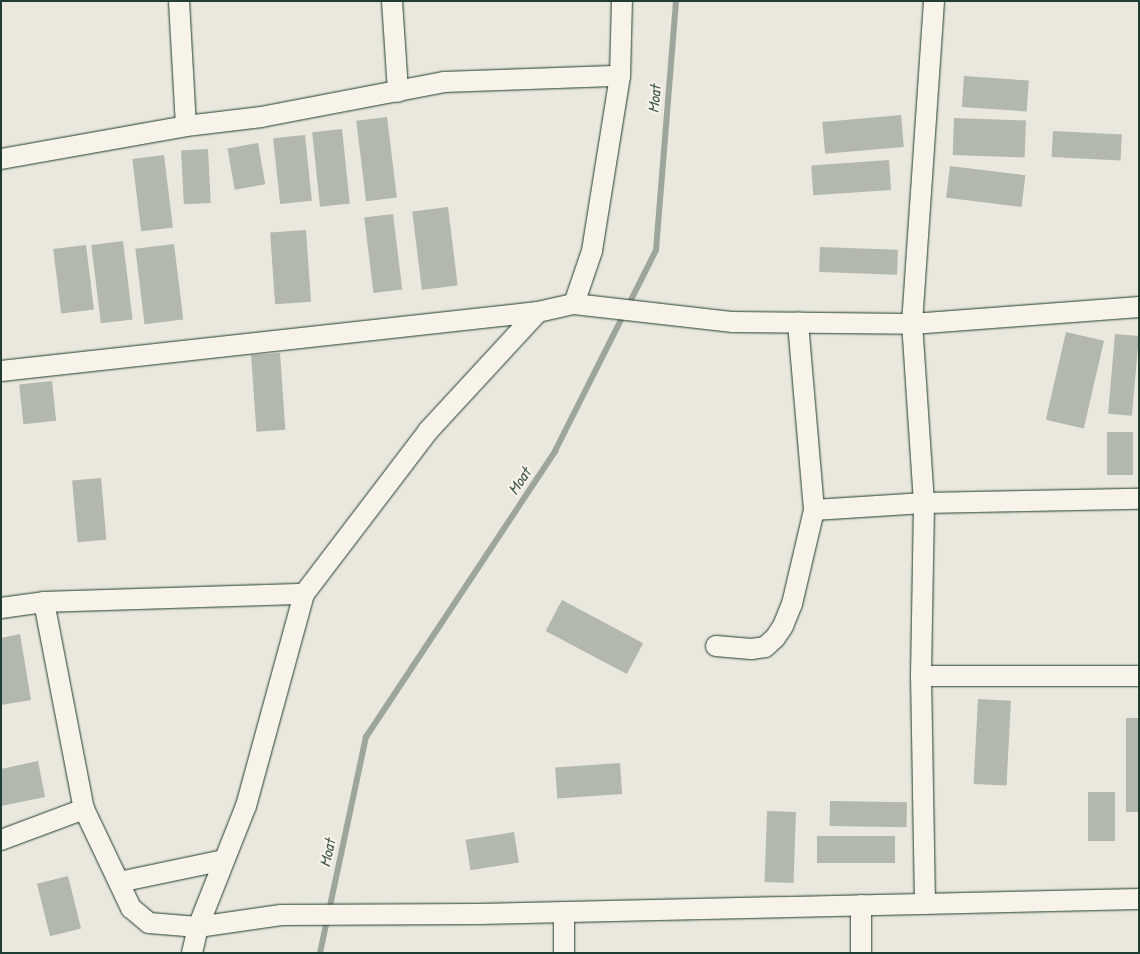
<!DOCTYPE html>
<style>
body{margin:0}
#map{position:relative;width:1140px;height:954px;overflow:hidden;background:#eae8dd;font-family:"Patrick Hand",sans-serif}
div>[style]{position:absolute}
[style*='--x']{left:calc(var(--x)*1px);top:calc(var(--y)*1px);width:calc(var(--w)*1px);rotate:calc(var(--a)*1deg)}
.stream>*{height:6px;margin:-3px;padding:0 3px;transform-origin:3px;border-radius:3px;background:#9ca69c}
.building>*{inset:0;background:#b2b8ae;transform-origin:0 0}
.roads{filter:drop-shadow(0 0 1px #1f3d34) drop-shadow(0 0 1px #1f3d34)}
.minor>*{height:20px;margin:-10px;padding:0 10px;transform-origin:10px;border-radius:10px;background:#f7f3e8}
span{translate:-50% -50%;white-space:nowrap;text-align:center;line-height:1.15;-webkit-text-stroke:4.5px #f7f3e8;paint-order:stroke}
.water-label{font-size:16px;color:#445c53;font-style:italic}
.frame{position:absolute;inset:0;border:2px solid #1f3d34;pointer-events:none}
</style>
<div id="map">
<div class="stream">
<div style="--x:320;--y:953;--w:221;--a:-78"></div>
<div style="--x:366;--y:737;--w:343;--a:-56.5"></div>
<div style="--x:555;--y:451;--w:225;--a:-63.3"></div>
<div style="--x:656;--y:250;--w:250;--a:-85.4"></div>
</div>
<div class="building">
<div style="left:964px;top:76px;width:65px;height:31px;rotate:4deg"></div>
<div style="left:901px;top:115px;width:32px;height:79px;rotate:85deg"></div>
<div style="left:387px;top:117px;width:81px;height:31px;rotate:83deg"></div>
<div style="left:954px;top:118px;width:72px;height:37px;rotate:2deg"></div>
<div style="left:342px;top:129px;width:75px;height:30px;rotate:84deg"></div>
<div style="left:1053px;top:131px;width:69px;height:26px;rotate:3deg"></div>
<div style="left:305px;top:135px;width:66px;height:32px;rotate:84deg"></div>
<div style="left:258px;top:143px;width:42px;height:31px;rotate:80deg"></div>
<div style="left:208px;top:149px;width:54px;height:27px;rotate:87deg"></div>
<div style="left:164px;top:155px;width:73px;height:32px;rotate:83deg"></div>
<div style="left:889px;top:160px;width:30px;height:78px;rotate:86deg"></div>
<div style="left:950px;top:166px;width:76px;height:32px;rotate:7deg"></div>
<div style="left:448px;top:207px;width:79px;height:36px;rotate:83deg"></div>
<div style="left:393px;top:214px;width:76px;height:29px;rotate:83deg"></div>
<div style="left:306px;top:230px;width:72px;height:36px;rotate:86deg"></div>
<div style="left:123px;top:241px;width:79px;height:32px;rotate:83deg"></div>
<div style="left:174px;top:244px;width:76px;height:39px;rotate:83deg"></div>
<div style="left:86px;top:245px;width:65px;height:33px;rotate:83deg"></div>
<div style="left:820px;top:247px;width:78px;height:25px;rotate:2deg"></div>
<div style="left:1066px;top:332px;width:39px;height:90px;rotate:13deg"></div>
<div style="left:1115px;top:334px;width:24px;height:80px;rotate:5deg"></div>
<div style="left:280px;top:353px;width:77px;height:29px;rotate:86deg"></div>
<div style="left:52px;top:381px;width:40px;height:33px;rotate:84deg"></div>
<div style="left:1107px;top:432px;width:26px;height:43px"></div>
<div style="left:101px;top:478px;width:62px;height:29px;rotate:85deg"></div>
<div style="left:562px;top:600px;width:92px;height:35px;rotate:28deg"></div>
<div style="clip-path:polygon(20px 634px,31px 700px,1px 705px,1px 638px)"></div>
<div style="left:978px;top:699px;width:33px;height:85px;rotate:3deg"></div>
<div style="left:1126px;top:718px;width:13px;height:94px"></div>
<div style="clip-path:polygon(38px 761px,45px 797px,1px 806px,1px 769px)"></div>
<div style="left:620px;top:763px;width:31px;height:65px;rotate:86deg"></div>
<div style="left:1115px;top:792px;width:49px;height:27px;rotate:90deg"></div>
<div style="left:830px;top:801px;width:77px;height:25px;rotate:1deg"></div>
<div style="left:767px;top:811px;width:29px;height:71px;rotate:2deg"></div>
<div style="left:514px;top:832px;width:31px;height:49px;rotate:81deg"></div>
<div style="left:817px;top:836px;width:78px;height:27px"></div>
<div style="left:68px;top:876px;width:54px;height:32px;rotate:76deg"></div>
</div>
<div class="roads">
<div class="minor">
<div style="--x:179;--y:1;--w:125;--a:86.8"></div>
<div style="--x:392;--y:1;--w:91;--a:86.2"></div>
<div style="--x:620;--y:76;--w:75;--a:-88.5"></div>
<div style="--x:1;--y:159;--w:188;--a:-10.1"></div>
<div style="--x:186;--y:126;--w:76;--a:-6.8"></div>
<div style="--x:261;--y:117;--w:186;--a:-10.8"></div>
<div style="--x:444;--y:82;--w:176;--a:-2"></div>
<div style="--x:620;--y:76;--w:177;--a:99.1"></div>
<div style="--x:592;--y:251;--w:56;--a:108.8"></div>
<div style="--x:1;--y:371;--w:540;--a:-6.27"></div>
<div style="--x:538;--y:312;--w:37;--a:-13"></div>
<div style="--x:574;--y:304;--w:160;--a:6.5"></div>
<div style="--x:733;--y:322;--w:179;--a:0.6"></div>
<div style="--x:912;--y:324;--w:228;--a:-4.3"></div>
<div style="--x:814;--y:510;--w:110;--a:-3.6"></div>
<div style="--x:924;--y:503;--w:215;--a:-1.1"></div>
<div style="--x:44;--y:602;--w:211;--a:79.1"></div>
<div style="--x:84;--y:809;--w:110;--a:64.6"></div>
<div style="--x:131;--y:908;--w:23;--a:40"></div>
<div style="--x:149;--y:923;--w:49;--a:4.7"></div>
<div style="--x:198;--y:927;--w:84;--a:-8.2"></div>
<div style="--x:281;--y:915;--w:198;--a:-0.3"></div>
<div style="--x:479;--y:914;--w:660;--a:-1.3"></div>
<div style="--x:1;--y:608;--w:43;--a:-7.9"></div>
<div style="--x:44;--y:602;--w:260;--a:-1.8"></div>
<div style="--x:716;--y:646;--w:35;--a:5"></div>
<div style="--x:751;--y:649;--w:14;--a:-8"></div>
<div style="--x:765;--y:647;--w:13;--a:-42"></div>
<div style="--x:775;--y:638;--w:14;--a:-56"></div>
<div style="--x:783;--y:626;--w:24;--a:-68"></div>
<div style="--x:792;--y:604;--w:97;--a:-76.8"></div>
<div style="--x:814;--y:510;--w:188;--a:-94.9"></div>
<div style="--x:921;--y:676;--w:218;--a:0"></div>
<div style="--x:1;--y:840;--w:89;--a:-20.5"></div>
<div style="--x:119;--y:882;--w:107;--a:-11.8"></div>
<div style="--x:925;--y:904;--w:228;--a:-91"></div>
<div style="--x:921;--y:676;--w:173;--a:-89"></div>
<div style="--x:924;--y:503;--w:179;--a:-93.8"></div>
<div style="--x:912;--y:324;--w:324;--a:-86.1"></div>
<div style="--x:564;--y:912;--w:41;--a:90"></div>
<div style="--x:192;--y:953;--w:27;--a:-77"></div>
<div style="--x:198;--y:927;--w:130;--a:-68.4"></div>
<div style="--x:246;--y:806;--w:220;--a:-74.7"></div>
<div style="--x:304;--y:594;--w:205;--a:-52.7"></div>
<div style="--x:428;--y:431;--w:162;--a:-47.3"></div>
<div style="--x:861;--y:953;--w:48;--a:-90"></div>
</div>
</div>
<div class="water-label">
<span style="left:654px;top:99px;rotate:-85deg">Moat</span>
<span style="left:519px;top:481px;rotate:-56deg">Moat</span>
<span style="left:327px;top:853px;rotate:-78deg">Moat</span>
</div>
<div class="frame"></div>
</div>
